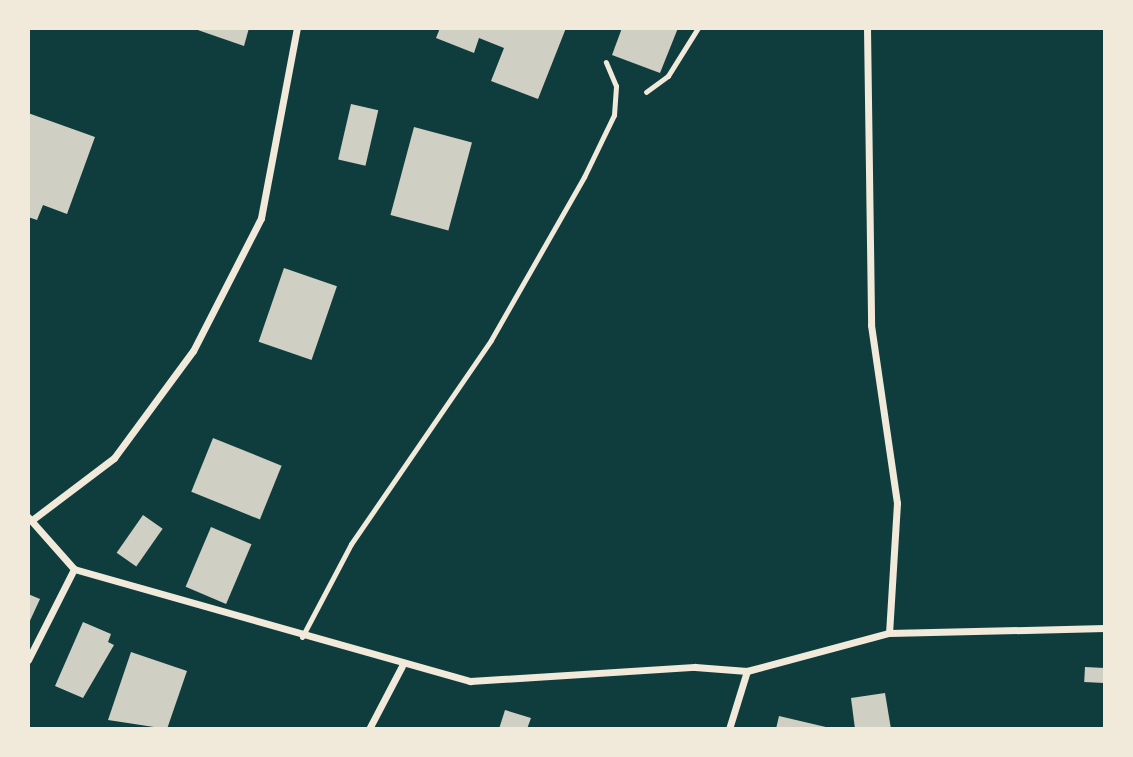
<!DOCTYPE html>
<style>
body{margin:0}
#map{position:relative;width:1133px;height:757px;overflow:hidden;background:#0f3d3e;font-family:Ubuntu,sans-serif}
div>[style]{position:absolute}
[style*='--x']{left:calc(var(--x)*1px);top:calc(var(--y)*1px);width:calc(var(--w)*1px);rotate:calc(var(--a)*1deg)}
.building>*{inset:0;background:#cfcfc3;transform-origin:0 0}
.path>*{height:4.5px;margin:-2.25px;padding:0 2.25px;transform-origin:2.25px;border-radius:2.25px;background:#f1e9da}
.service>*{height:5px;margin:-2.5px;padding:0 2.5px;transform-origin:2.5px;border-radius:2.5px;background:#f1e9da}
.minor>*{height:7px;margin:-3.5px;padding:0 3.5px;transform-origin:3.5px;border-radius:3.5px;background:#f1e9da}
span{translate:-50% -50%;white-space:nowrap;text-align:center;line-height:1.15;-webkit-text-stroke:5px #f1e9da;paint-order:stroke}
.frame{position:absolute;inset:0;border:30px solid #f1e9da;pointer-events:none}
</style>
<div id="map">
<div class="building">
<div style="clip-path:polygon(192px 28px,249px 28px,244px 46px)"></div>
<div style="clip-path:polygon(440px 28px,566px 28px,538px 99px,491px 81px,504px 48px,479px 38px,474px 53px,436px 38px)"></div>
<div style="clip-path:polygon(622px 28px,678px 28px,660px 73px,612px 55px)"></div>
<div style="left:351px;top:104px;width:28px;height:57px;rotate:13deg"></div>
<div style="clip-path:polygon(28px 113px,95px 137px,67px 214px,43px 205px,37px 220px,28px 217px)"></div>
<div style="left:414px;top:127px;width:60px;height:91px;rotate:15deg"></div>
<div style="left:284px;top:268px;width:56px;height:78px;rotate:19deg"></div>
<div style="left:213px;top:438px;width:74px;height:58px;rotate:22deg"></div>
<div style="left:143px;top:515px;width:24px;height:46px;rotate:35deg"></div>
<div style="left:211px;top:527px;width:44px;height:65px;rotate:23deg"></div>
<div style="clip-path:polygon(28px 594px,40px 599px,28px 625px)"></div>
<div style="clip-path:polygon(83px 622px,111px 634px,108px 642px,114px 645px,83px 698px,55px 686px)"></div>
<div style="clip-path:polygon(131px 652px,187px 671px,167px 729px,108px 720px)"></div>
<div style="left:1085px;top:667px;width:20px;height:15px;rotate:3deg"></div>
<div style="clip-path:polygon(885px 693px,891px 729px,855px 729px,851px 698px)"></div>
<div style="clip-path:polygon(505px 710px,531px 718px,527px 729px,499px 729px)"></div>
<div style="clip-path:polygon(779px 716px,830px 728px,830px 729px,776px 729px)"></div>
</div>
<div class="path">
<div style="--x:646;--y:92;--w:27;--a:-36"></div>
<div style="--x:668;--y:76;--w:57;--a:-58"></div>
</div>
<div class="service">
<div style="--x:302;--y:637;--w:105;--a:-62.2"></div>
<div style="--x:351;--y:544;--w:247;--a:-55.5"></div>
<div style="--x:491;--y:340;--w:188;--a:-60.3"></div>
<div style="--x:584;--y:177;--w:69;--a:-64.2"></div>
<div style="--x:614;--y:115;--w:29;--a:-86"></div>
<div style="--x:616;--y:86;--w:26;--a:-113"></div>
</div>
<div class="minor">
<div style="--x:867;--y:28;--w:297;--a:89.2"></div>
<div style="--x:871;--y:325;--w:180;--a:81.7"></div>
<div style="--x:897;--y:503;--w:130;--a:93.5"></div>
<div style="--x:28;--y:517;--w:69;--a:48.5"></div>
<div style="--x:74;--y:569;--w:412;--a:15.8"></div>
<div style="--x:470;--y:681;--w:225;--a:-3.6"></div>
<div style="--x:695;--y:667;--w:52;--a:4.4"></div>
<div style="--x:747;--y:671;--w:147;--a:-15"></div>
<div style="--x:889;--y:633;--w:216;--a:-1.3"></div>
<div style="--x:32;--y:520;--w:103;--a:-37.1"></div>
<div style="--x:114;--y:458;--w:133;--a:-53.6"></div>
<div style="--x:193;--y:351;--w:149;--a:-62.9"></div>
<div style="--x:261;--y:218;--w:193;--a:-79.3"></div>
<div style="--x:28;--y:660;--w:102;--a:-63.2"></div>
<div style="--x:369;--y:729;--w:71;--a:-62.4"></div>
<div style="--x:729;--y:729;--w:61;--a:-72.8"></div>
</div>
<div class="frame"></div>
</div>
